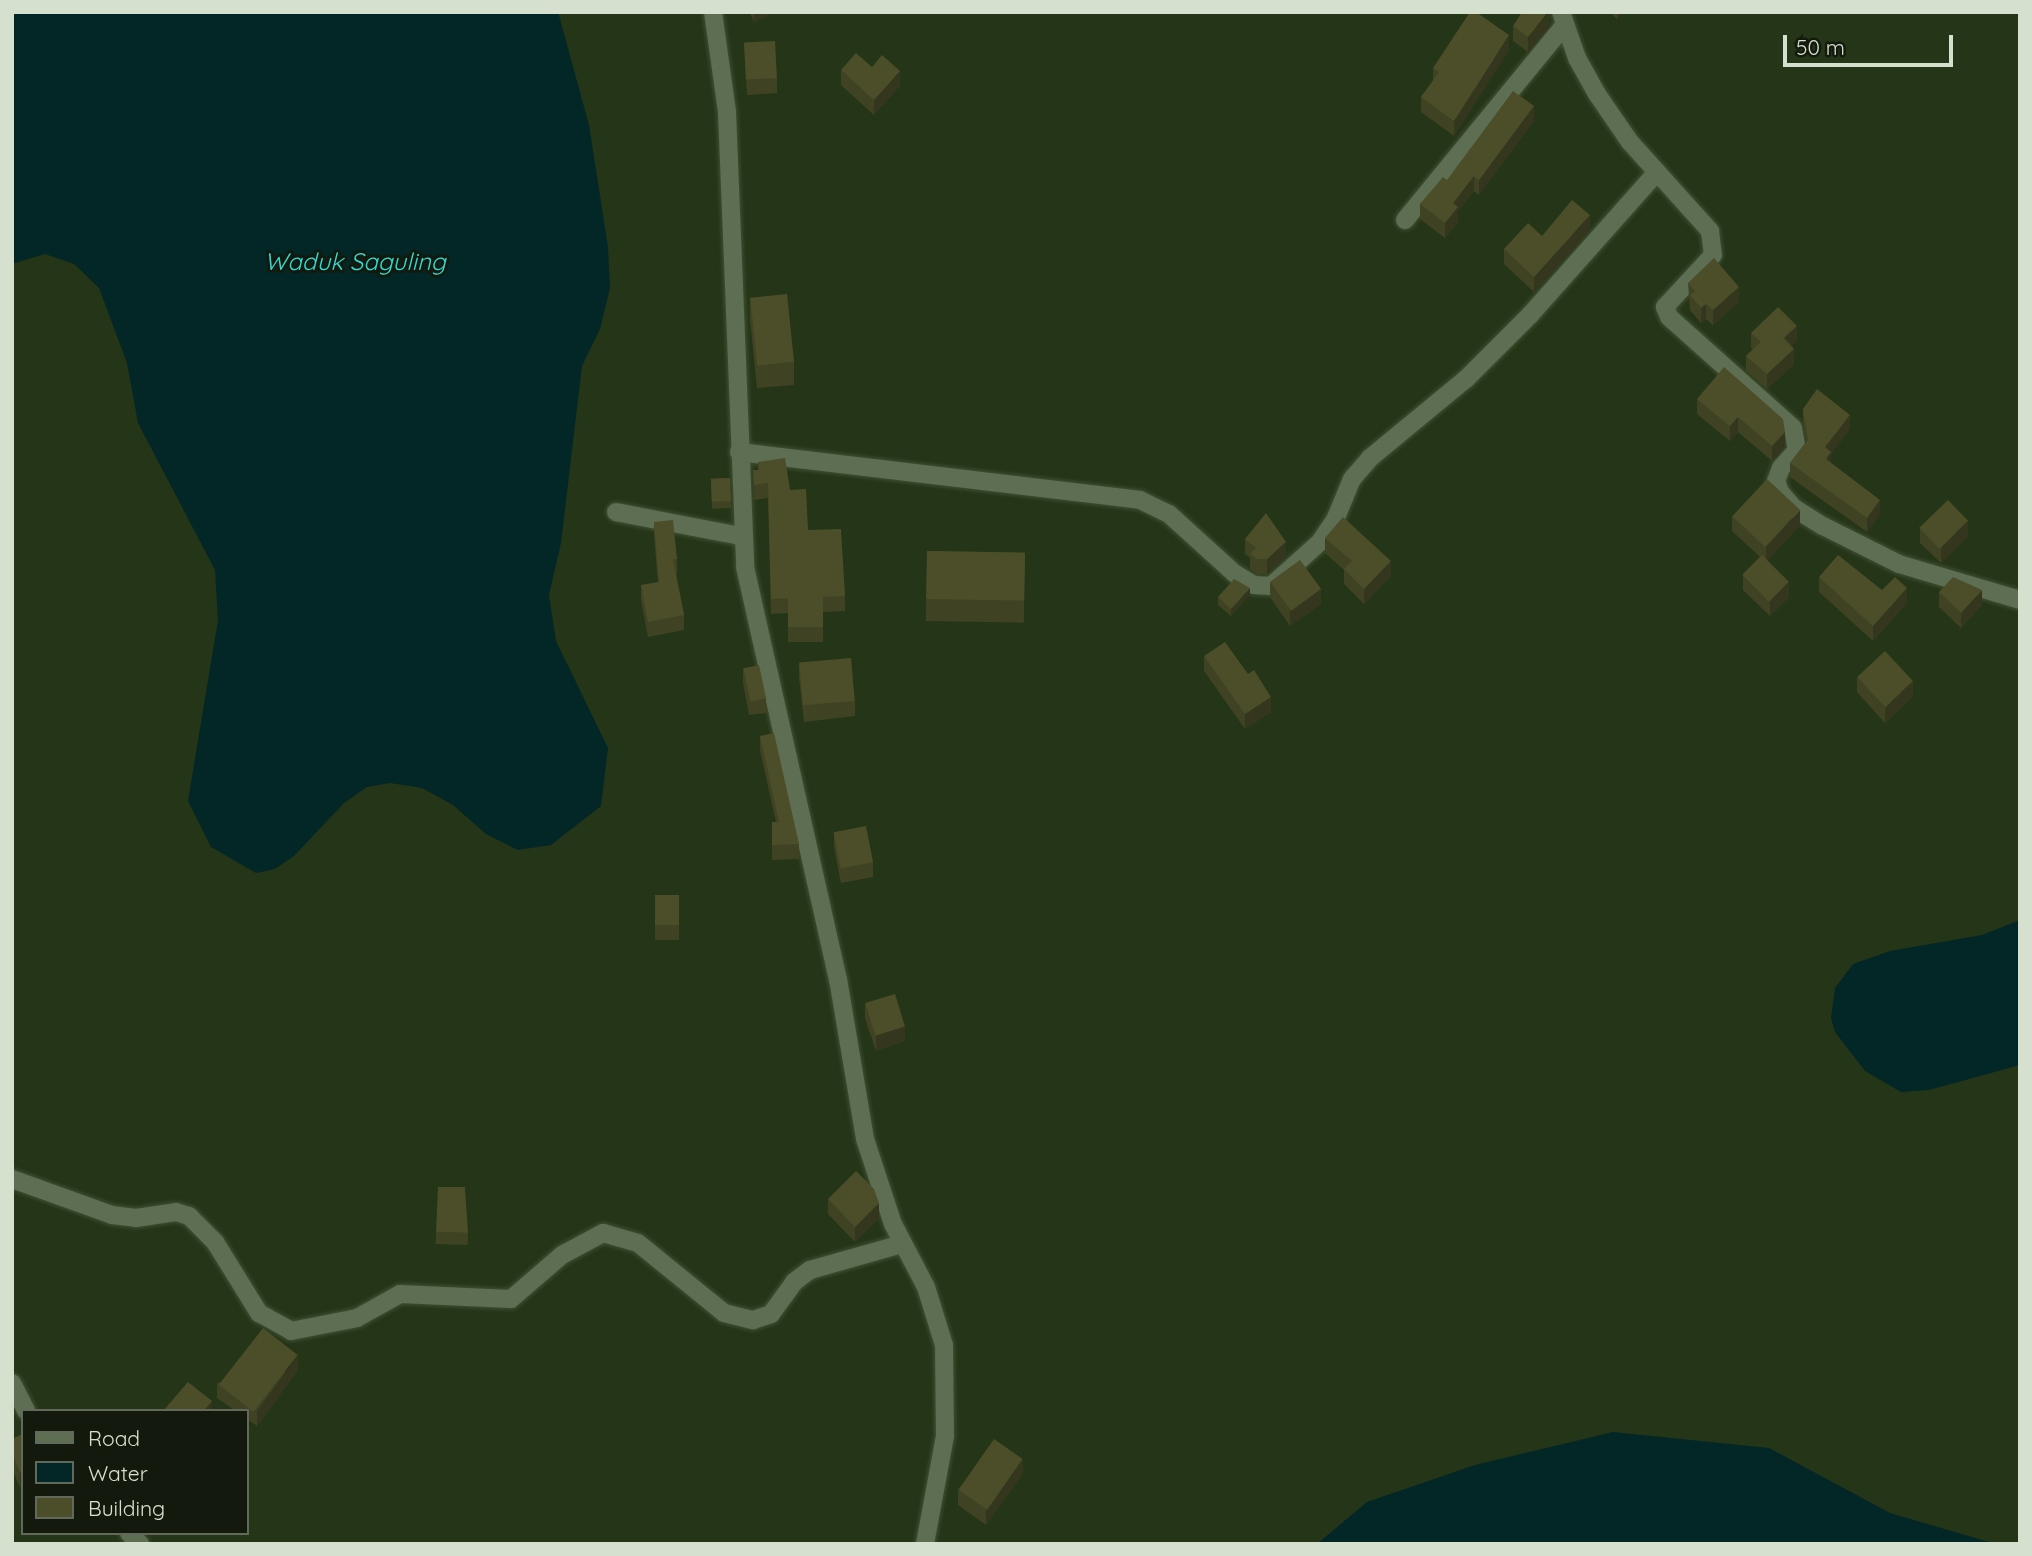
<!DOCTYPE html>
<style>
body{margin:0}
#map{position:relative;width:2032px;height:1556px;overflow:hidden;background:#253517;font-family:Quicksand,sans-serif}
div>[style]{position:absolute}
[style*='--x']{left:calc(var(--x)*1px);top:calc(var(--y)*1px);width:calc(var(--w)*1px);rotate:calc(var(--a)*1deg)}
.water>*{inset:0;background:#022726}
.roads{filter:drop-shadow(0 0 2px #415034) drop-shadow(0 0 2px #415034)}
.street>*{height:18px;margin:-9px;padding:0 9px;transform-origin:9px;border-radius:9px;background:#5e6e53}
.wall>*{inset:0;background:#404323;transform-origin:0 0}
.shaded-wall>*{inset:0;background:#34371d;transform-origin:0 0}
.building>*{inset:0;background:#4b4e29;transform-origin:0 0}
span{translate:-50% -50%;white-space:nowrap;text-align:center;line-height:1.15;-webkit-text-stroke:6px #131a0d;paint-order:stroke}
.water-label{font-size:24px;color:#30dbd6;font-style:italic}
.frame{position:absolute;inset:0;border:14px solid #d5e0ce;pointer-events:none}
.legend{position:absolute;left:21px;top:1409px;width:228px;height:126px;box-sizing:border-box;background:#131a0d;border:2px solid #61695a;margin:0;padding:9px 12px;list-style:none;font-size:21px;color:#d5e0ce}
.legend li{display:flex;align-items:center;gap:14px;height:35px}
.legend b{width:35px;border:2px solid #61695a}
.scale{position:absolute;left:1783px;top:35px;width:170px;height:32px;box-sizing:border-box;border:4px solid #d5e0ce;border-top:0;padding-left:9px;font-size:21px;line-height:24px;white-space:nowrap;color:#d5e0ce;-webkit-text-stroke:5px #131a0d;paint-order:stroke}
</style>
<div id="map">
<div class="water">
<div style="clip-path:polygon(12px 12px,558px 12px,589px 125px,608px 247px,610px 288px,600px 329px,582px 366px,561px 543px,549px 595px,556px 641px,608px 748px,601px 806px,551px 845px,518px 850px,486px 834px,453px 805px,422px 788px,390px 783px,367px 787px,344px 803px,294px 856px,275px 869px,256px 873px,211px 847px,188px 801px,218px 620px,215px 570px,138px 423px,127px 363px,99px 288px,74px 264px,45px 254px,12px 264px)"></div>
<div style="clip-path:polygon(2020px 920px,2020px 1065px,1929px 1090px,1901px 1092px,1865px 1071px,1835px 1032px,1831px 1018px,1835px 988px,1853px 964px,1890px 951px,1982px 935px)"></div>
<div style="clip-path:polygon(1613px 1432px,1769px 1448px,1890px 1513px,1996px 1544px,1317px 1544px,1367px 1502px,1475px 1465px)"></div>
</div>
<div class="roads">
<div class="street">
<div style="--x:713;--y:12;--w:101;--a:82"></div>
<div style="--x:727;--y:112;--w:455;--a:87.7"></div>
<div style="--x:745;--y:567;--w:422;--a:77.3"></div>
<div style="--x:838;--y:979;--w:162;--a:80.4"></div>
<div style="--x:865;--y:1139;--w:89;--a:71.8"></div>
<div style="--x:893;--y:1224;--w:71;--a:62.4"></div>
<div style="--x:926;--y:1287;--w:61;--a:72.8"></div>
<div style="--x:944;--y:1345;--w:91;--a:89.4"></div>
<div style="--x:945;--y:1436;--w:110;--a:100.5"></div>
<div style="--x:1561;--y:12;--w:49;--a:70.8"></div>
<div style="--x:1577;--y:58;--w:41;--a:60.9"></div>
<div style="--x:1597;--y:94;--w:58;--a:55.5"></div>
<div style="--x:1630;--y:142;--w:120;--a:48"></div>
<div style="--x:1710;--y:231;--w:24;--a:83"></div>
<div style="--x:1713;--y:255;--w:71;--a:132.7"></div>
<div style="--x:1665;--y:307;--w:11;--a:68"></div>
<div style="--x:1669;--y:317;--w:166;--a:41.8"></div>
<div style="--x:1793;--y:428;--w:22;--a:80"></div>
<div style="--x:1797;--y:450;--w:24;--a:132"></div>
<div style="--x:1781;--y:468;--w:14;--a:111"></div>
<div style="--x:1776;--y:481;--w:12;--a:70"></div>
<div style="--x:1780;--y:492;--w:21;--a:49"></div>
<div style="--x:1794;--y:508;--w:34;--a:32"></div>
<div style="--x:1823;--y:526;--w:85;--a:26.6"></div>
<div style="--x:1899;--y:564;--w:126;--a:16.6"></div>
<div style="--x:1405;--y:220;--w:251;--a:-50.7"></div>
<div style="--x:739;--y:452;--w:404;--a:6.8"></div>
<div style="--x:1140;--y:500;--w:32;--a:26"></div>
<div style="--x:1169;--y:514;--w:88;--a:42.2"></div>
<div style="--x:1234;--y:573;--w:23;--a:31"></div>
<div style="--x:1254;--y:585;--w:17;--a:3"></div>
<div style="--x:1271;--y:586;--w:66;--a:-41.9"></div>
<div style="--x:1320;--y:542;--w:27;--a:-56"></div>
<div style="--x:1335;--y:520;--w:44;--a:-67.5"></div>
<div style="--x:1352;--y:479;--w:28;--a:-49"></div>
<div style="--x:1370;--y:458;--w:124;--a:-39.5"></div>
<div style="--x:1466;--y:379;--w:91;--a:-45"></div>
<div style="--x:1530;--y:315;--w:191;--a:-48.4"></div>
<div style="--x:616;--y:512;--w:127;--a:10.9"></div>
<div style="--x:12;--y:1179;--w:106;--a:19.8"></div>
<div style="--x:112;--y:1215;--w:24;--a:7"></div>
<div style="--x:136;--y:1218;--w:40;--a:-8.5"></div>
<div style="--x:176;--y:1212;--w:14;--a:17"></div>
<div style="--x:189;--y:1216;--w:37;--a:45"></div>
<div style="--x:215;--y:1242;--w:84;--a:58.2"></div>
<div style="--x:259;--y:1313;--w:37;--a:29"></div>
<div style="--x:291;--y:1331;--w:67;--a:-11.1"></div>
<div style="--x:357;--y:1318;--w:49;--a:-29.2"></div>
<div style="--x:400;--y:1294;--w:111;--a:2.6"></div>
<div style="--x:511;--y:1299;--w:67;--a:-40.8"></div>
<div style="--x:562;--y:1255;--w:47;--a:-28.2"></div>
<div style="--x:603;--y:1233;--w:36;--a:16"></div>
<div style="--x:638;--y:1243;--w:111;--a:39.1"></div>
<div style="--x:724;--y:1313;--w:30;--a:14"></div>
<div style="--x:753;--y:1320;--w:19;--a:-18"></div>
<div style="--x:771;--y:1314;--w:39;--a:-54"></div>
<div style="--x:794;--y:1282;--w:20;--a:-37"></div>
<div style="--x:810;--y:1270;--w:96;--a:-15.8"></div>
<div style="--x:12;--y:1383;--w:31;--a:63"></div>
<div style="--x:129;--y:1533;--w:16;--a:45"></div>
</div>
</div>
<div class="wall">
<div style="clip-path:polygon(750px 12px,774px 12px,754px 22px)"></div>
<div style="clip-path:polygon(1610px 12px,1623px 12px,1617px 19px)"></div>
<div style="clip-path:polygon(1513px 26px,1549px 27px,1528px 52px,1513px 41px)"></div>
<div style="clip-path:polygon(744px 43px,777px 78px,777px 93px,747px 95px)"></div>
<div style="clip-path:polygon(1509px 50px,1454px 136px,1421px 112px,1421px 97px,1433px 81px,1433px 68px)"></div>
<div style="clip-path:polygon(872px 67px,900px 86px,874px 115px,841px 85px,841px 70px)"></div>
<div style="clip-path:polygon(1534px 121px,1479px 195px,1474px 191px,1458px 211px,1458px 222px,1445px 238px,1420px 219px,1420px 204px,1447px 180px)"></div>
<div style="clip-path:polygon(1590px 230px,1534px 292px,1504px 264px,1504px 249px,1542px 236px)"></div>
<div style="clip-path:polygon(1688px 283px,1739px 302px,1713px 325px,1706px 319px,1701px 323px,1690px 310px)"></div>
<div style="clip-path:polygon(750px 297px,794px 362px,794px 385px,757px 388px,750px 319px)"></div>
<div style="clip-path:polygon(1751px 333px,1797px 341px,1791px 346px,1794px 364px,1767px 389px,1746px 371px,1746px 356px,1753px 349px,1751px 348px)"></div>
<div style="clip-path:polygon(1697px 399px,1785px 432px,1785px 447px,1772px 461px,1738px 432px,1730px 441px,1697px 414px)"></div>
<div style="clip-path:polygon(1803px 409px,1850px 429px,1831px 454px,1831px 463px,1880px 514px,1867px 532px,1790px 477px,1790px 463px,1806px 442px,1803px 423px)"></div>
<div style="clip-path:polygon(758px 462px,790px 490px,808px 530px,845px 596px,845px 611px,823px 612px,823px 642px,788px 642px,788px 613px,771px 614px,768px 498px,754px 500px,753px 470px,758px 470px)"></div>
<div style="left:730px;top:478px;width:30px;height:19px;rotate:88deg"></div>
<div style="clip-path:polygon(1732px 516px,1800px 525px,1767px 561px,1789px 597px,1770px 616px,1743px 590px,1743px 575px,1760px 557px,1732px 531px)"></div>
<div style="clip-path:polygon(654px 522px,677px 559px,677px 574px,676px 574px,684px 615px,684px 630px,648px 637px,641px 600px,641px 585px,658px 582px,654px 537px)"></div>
<div style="clip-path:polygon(1920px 528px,1968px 536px,1941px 563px,1920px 543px)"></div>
<div style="clip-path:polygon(1325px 538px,1391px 576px,1364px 604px,1344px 584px,1344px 570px,1325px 553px)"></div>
<div style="clip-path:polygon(1245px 539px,1286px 557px,1267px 574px,1257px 574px,1250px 569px,1250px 558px,1245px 554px)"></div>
<div style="left:927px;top:551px;width:98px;height:70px;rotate:1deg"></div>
<div style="clip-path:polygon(1819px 577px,1907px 603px,1873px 641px,1819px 592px)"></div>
<div style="clip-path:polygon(1270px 582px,1321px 604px,1290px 626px,1270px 597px)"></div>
<div style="clip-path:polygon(1939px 592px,1982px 605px,1961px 628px,1939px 607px)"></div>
<div style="clip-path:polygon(1250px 595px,1231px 616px,1218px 605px,1218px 597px)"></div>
<div style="clip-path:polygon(1204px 656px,1271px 712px,1245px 729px,1204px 671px)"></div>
<div style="clip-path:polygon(799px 663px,855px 701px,855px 716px,804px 722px,799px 678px)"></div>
<div style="clip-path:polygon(743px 668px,766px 698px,766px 713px,749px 715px,743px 683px)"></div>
<div style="clip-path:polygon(1857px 677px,1913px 696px,1885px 723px,1857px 692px)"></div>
<div style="clip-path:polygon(760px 736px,799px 844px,799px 859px,772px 860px,772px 822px,776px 822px,760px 751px)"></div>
<div style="clip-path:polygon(834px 832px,873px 862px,873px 877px,841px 883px,834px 847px)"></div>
<div style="left:655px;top:895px;width:24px;height:45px"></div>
<div style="clip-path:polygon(865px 1003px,905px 1041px,876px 1051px,865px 1018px)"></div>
<div style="clip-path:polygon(828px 1199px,879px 1218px,855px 1242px,828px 1214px)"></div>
<div style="left:436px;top:1232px;width:32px;height:12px;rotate:2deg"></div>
<div style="clip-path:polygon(298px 1370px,257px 1426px,247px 1419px,247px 1411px,236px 1411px,217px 1398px,217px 1383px)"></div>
<div style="clip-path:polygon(23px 1434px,23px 1486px,20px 1487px,12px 1469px,12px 1439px)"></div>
<div style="clip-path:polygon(1023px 1474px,986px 1525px,958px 1505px,958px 1490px)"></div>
</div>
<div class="shaded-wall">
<div style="clip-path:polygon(754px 12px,774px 12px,754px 22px)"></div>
<div style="clip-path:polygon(1549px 12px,1549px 27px,1528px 52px,1528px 37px)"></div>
<div style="clip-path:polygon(1617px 12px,1623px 12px,1617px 19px)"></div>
<div style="clip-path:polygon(1509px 35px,1509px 50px,1454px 136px,1454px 121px)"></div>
<div style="clip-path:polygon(900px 71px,900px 86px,874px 115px,874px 100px)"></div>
<div style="clip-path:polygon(1534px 106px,1534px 121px,1479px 195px,1479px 180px)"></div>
<div style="clip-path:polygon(1474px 176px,1474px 191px,1458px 211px,1458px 222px,1445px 238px,1445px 223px,1453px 203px)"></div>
<div style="clip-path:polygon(1590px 215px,1590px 230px,1534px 292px,1534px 277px)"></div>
<div style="clip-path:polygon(1739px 287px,1739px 302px,1713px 325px,1713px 310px)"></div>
<div style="clip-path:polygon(1706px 304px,1706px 319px,1701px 323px,1701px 308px)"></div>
<div style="clip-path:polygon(1797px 326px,1797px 341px,1784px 353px,1784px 338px)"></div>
<div style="clip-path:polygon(1794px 349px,1794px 364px,1767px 389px,1767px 374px)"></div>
<div style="clip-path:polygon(1850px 415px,1850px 429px,1831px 454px,1831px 466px,1825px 461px,1825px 447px)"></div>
<div style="clip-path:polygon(1738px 417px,1738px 432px,1730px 441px,1730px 426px)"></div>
<div style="clip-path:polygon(1785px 432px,1785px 447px,1772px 461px,1772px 446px)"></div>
<div style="clip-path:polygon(1880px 500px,1880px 514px,1867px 532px,1867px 518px)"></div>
<div style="clip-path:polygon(1800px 510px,1800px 525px,1766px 562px,1766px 547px)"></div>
<div style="clip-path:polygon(1968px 521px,1968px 536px,1941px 563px,1941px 548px)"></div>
<div style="clip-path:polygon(1286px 542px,1286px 557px,1267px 574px,1267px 559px)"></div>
<div style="clip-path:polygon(1391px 561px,1391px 576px,1364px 604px,1364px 589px)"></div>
<div style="clip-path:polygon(1789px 582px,1789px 597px,1770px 616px,1770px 601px)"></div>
<div style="clip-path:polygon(1250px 588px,1250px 595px,1231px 616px,1231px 609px)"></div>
<div style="clip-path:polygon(1907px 588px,1907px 603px,1873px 641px,1873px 626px)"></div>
<div style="clip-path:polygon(1321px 589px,1321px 604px,1290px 626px,1290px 611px)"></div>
<div style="clip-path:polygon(1982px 590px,1982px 605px,1961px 628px,1961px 613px)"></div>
<div style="clip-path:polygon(1913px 681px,1913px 696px,1885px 723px,1885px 708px)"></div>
<div style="clip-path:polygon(1271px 697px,1271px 712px,1245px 729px,1245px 714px)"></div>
<div style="clip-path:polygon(905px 1026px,905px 1041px,876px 1051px,876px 1036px)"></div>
<div style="clip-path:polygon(879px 1203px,879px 1218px,855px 1242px,855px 1227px)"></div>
<div style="clip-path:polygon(298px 1355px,298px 1370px,257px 1426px,257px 1411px)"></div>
<div style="clip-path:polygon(212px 1401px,212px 1411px,204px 1411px)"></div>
<div style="clip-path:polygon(1023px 1459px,1023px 1474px,986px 1525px,986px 1510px)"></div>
<div style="left:23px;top:1471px;width:15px;height:3px;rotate:90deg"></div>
</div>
<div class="building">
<div style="clip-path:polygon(1470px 12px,1476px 12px,1509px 35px,1454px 121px,1421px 97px,1439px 72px,1433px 68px)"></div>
<div style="clip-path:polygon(1522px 12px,1548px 12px,1528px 37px,1513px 26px)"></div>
<div style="left:775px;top:41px;width:37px;height:31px;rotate:87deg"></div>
<div style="clip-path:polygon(856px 53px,872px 67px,882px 55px,900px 71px,874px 100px,841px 70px)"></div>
<div style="clip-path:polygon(1513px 91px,1534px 106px,1479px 180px,1474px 176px,1453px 203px,1458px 207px,1445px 223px,1420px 204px,1443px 177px,1447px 180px)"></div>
<div style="clip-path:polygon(1572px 200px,1590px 215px,1534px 277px,1504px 249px,1528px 223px,1542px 236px)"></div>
<div style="clip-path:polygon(1714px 258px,1739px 287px,1713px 310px,1706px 304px,1701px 308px,1690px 295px,1695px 291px,1688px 283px)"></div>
<div style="left:787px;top:294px;width:68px;height:37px;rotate:84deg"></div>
<div style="clip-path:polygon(1778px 307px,1797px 326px,1784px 338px,1794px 349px,1767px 374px,1746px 356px,1761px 342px,1751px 333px)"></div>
<div style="clip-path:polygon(1724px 367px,1783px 419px,1785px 432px,1772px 446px,1738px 417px,1730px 426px,1697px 399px)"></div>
<div style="clip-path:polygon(1817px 389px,1850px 415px,1825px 447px,1831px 452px,1826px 459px,1880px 500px,1867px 518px,1790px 463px,1808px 440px,1803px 409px)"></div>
<div style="clip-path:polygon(785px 458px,790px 490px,806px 489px,808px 530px,841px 529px,845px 596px,823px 597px,823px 627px,788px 627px,788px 598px,771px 599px,768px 483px,754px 485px,753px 470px,759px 470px,758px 462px)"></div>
<div style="left:730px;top:478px;width:23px;height:19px;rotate:88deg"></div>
<div style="left:1767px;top:479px;width:45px;height:51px;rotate:43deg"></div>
<div style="left:1948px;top:500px;width:29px;height:40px;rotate:46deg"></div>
<div style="clip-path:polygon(1266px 513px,1286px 542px,1267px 559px,1257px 559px,1250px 554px,1256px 548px,1245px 539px)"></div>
<div style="clip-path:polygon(1343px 517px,1391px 561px,1364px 589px,1344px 569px,1352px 561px,1325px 538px)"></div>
<div style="clip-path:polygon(673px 520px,677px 559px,673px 559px,684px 615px,648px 622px,641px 585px,659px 582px,654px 522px)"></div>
<div style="left:927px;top:551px;width:98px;height:48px;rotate:1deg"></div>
<div style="left:1762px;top:555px;width:38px;height:28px;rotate:45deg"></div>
<div style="clip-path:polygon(1838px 555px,1882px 590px,1895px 577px,1907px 588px,1873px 626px,1819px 577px)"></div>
<div style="left:1300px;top:560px;width:36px;height:37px;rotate:54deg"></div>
<div style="clip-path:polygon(1953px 577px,1982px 590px,1961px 613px,1939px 592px)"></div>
<div style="clip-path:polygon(1234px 579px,1250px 588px,1231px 609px,1218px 597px)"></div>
<div style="clip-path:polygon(1225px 642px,1248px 674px,1254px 670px,1271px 697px,1245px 714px,1204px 656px)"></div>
<div style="left:1885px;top:651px;width:41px;height:38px;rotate:47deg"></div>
<div style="left:851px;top:658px;width:43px;height:52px;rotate:85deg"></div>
<div style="left:759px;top:665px;width:34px;height:16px;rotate:78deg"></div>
<div style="clip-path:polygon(774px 733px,799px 844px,772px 845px,772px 822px,779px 822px,760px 736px)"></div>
<div style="left:866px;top:826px;width:37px;height:33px;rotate:79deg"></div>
<div style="left:655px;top:895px;width:24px;height:30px"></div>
<div style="left:895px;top:994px;width:34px;height:31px;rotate:73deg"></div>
<div style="clip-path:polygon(856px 1171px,874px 1189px,879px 1203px,855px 1227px,828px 1199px)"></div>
<div style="clip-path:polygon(438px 1187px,465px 1187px,468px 1233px,436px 1232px)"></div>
<div style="left:263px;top:1328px;width:44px;height:72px;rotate:38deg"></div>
<div style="clip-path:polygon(188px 1382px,212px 1401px,204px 1411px,163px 1411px)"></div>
<div style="clip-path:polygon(23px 1434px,23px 1471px,20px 1472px,12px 1454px,12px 1439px)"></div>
<div style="left:994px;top:1439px;width:35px;height:62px;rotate:35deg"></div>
</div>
<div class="water-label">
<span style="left:355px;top:262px">Waduk Saguling</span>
</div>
<div class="frame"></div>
<ul class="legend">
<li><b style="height:9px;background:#5e6e53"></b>Road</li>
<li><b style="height:19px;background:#022726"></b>Water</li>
<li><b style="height:19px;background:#4b4e29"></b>Building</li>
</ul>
<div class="scale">50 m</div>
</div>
